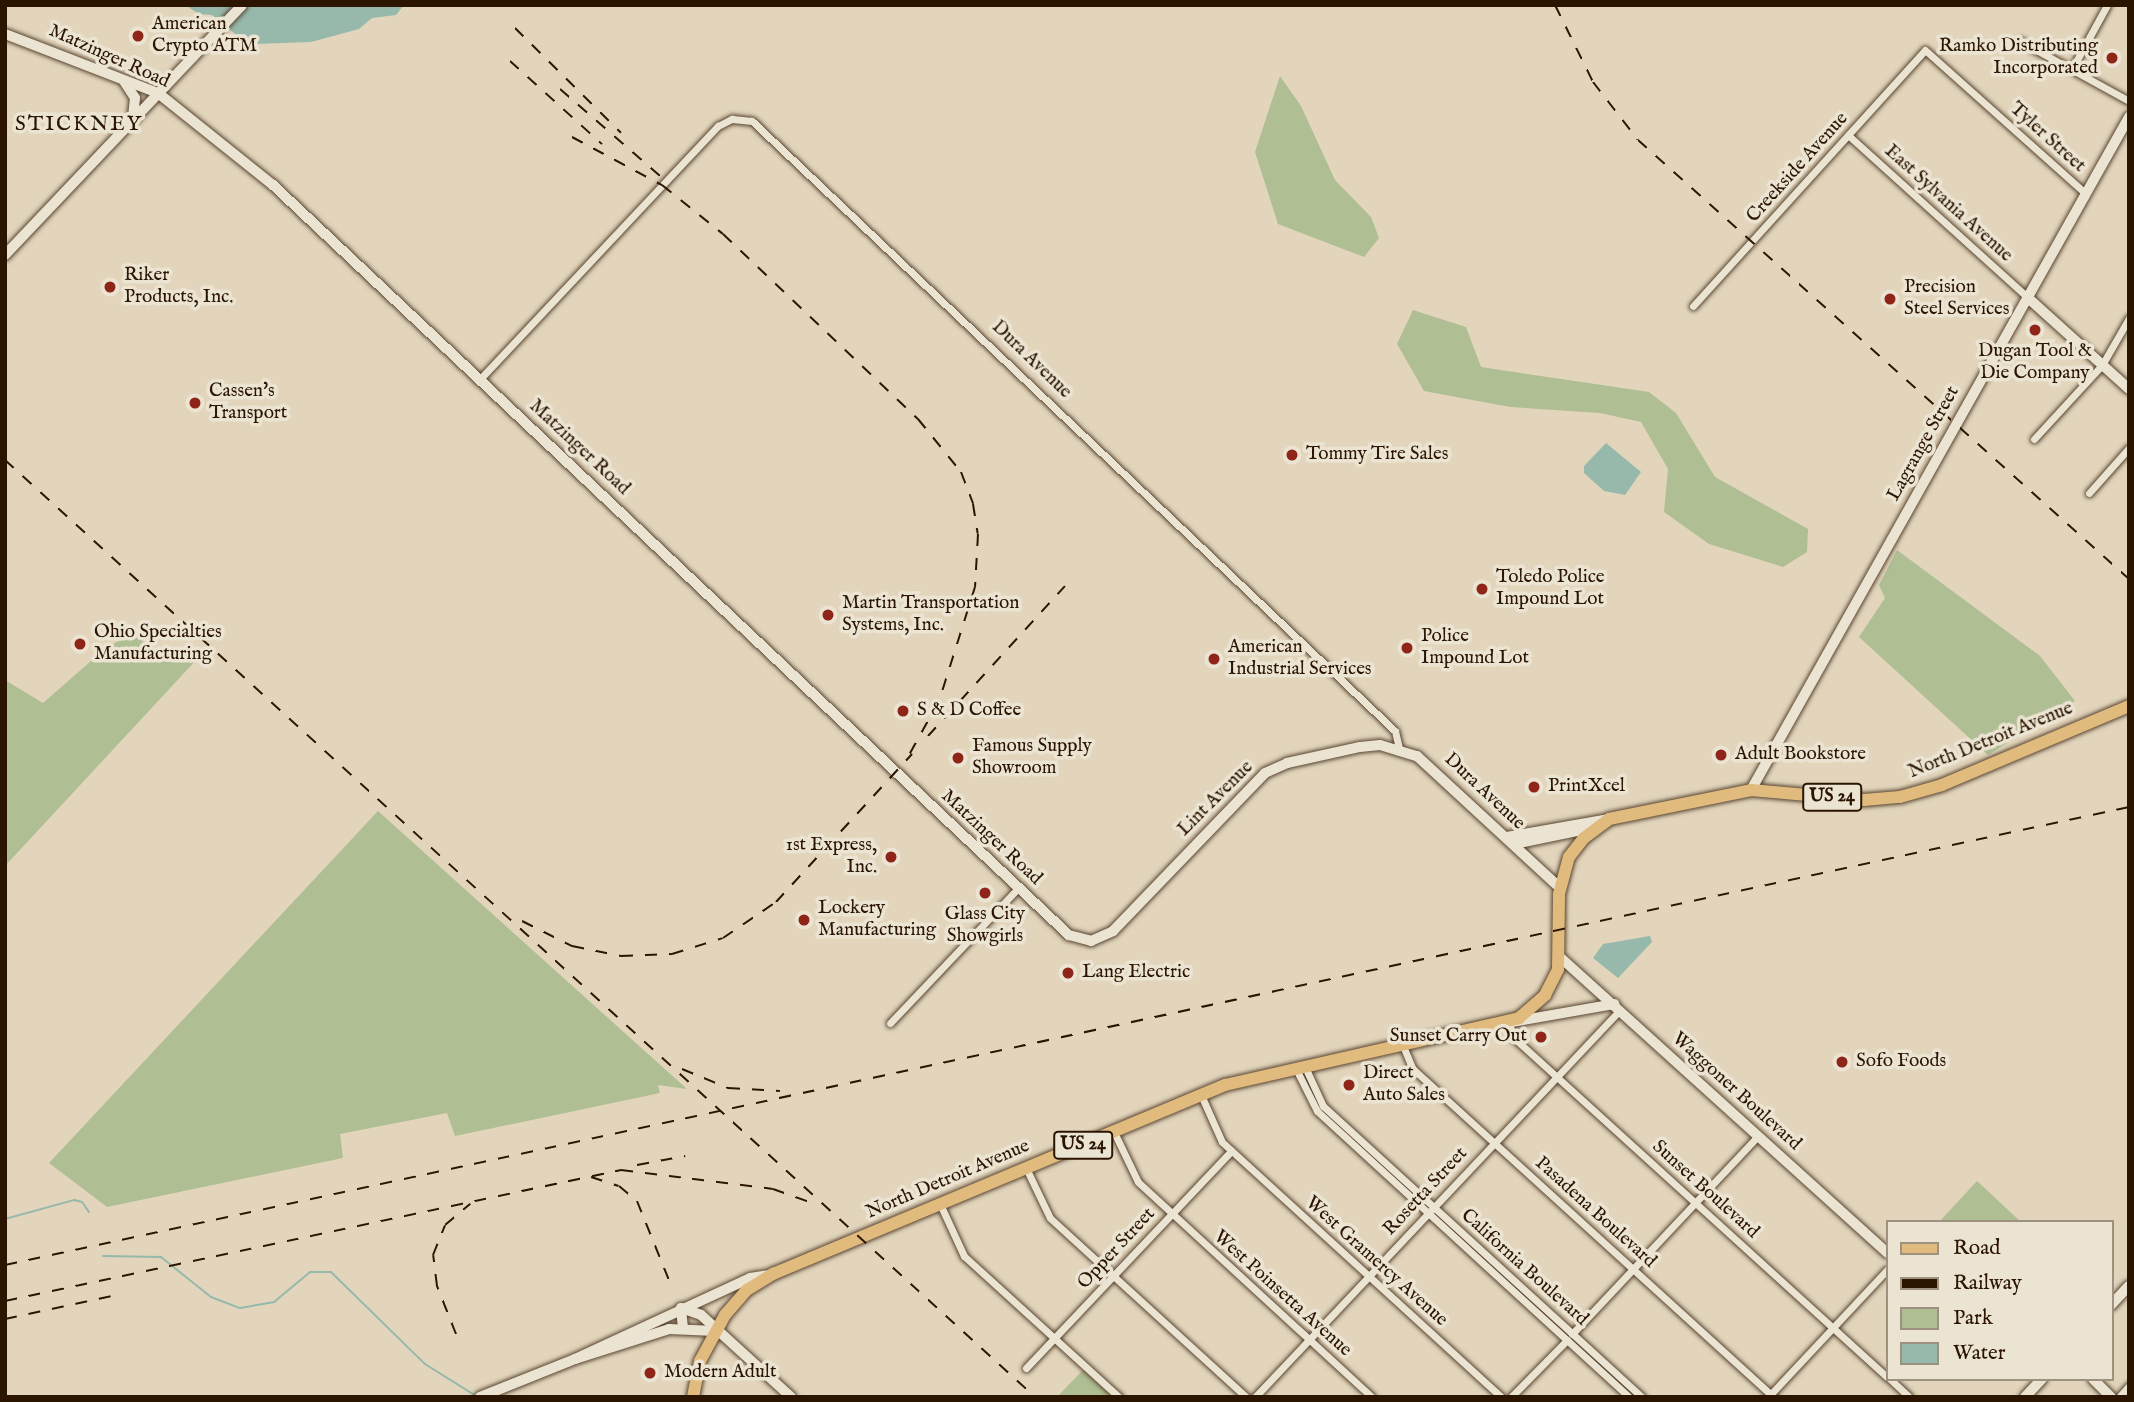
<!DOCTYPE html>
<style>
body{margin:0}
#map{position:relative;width:2134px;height:1402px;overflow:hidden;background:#e2d5bc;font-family:"IM FELL English",serif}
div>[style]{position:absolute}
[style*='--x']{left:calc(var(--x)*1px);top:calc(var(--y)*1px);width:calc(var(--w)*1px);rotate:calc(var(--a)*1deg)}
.green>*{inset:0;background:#afbe93}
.water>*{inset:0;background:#96b9ab}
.stream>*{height:2px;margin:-1px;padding:0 1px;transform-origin:1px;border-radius:1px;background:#96b9ab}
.roads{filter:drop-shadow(0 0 2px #594530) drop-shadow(0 0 2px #594530)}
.street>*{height:7px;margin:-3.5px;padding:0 3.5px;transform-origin:3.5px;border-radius:3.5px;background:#ece4d3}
.secondary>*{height:10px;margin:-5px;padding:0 5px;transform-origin:5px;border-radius:5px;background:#ece4d3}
.primary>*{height:12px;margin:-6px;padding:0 6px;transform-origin:6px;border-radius:6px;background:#e1ba7e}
.rail>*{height:2px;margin-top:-1px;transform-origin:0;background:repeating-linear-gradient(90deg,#2b1501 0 12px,transparent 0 24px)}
.dots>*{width:19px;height:19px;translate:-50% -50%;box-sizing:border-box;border:4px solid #ece4d3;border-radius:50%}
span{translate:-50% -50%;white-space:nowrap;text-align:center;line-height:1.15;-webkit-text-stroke:7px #ece4d3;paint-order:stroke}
.shield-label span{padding:2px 5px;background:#ece4d3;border:2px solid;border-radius:5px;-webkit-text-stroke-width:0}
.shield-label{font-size:18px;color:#2b1501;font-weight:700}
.poi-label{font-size:19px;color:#2b1501}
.left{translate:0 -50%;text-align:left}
.right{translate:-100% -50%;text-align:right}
.street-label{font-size:19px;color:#2b1501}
.neighbourhood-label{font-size:21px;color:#2b1501;letter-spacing:2px}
.frame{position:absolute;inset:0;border:7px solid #2b1501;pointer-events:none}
.legend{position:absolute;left:1886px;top:1220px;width:228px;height:161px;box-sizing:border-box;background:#ece4d3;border:2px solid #9f917f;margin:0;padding:9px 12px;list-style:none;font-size:21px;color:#2b1501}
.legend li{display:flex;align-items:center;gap:14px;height:35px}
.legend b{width:35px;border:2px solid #9f917f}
</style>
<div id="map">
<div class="green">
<div style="clip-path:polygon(1280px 76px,1301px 106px,1335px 180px,1371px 217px,1379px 238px,1364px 257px,1278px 224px,1255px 152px)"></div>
<div style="clip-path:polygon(1413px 310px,1466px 327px,1481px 367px,1649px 392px,1676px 413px,1715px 477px,1808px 529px,1807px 552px,1783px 567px,1709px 544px,1664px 512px,1668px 469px,1641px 422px,1600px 413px,1510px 407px,1424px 391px,1397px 344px)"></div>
<div style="clip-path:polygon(1897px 550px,2040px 656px,2075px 701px,1988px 755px,1859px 637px,1885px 598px,1879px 585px)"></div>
<div style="clip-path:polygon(136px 632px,156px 657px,198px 658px,5px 866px,5px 680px,43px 703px,107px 647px)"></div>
<div style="clip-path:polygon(378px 811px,687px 1089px,658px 1085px,660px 1093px,455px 1136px,447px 1113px,340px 1134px,343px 1158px,107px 1207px,49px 1163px)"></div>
<div style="clip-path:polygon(1977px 1181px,2021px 1222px,1939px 1222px)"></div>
<div style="clip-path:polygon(1083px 1370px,1113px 1397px,1057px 1397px)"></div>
</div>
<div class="water">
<div style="clip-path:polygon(185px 5px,264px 7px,404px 5px,396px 15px,372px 18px,359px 29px,311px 42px,255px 44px,245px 42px,212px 15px,199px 14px)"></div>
<div style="clip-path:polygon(1606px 443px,1641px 472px,1625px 495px,1604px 491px,1584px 473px,1584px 466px)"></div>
<div style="clip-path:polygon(1650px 936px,1652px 942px,1618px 978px,1593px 958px,1603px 944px)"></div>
</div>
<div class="stream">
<div style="--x:5;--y:1219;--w:72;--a:-15.4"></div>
<div style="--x:74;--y:1200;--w:8;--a:14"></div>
<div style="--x:82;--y:1202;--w:12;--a:55"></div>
<div style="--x:103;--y:1256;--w:58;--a:1"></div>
<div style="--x:161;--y:1257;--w:64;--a:38.7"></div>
<div style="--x:211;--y:1297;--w:31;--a:21"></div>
<div style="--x:240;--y:1308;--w:35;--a:-10"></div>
<div style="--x:274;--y:1302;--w:47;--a:-39.8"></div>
<div style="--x:310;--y:1272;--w:21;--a:0"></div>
<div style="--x:331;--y:1272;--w:132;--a:44.4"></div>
<div style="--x:425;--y:1364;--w:60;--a:32.1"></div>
</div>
<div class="roads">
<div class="street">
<div style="--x:2020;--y:41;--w:124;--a:28.8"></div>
<div style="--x:2072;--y:69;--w:73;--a:-61.3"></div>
<div style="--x:1848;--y:135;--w:241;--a:42.1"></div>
<div style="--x:1693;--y:306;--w:345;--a:-47.8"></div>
<div style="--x:1925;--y:50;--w:216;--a:41.8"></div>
<div style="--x:481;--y:378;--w:346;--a:-46.8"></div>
<div style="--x:718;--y:126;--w:16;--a:-27"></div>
<div style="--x:732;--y:119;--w:20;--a:6"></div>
<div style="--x:752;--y:121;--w:886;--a:43.49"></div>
<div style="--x:1395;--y:731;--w:17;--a:77"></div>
<div style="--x:2034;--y:439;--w:100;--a:-47.4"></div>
<div style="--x:2102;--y:365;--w:54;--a:-60.1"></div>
<div style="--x:2089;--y:493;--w:60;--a:-48.4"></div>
<div style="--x:890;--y:1023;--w:186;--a:-46.5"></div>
<div style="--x:1509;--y:1023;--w:16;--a:72"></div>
<div style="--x:1514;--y:1038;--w:504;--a:42.27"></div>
<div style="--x:1403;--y:1046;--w:25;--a:67"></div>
<div style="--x:1413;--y:1069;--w:488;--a:42.3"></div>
<div style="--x:1305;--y:1067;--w:43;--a:65.2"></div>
<div style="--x:1323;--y:1106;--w:432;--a:42.4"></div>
<div style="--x:1296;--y:1069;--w:47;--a:63.4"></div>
<div style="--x:1317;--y:1111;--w:423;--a:42.5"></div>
<div style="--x:1201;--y:1095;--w:51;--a:65.9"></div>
<div style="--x:1222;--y:1142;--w:378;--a:42.4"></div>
<div style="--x:1114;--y:1132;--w:55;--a:64.4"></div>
<div style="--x:1138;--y:1182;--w:318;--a:42.6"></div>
<div style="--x:1026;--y:1168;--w:55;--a:64.4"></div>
<div style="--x:1050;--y:1218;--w:265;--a:42.4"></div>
<div style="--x:940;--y:1204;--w:57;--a:65.2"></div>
<div style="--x:964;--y:1256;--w:210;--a:42.3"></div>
<div style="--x:1572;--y:1334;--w:272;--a:-46.8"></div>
<div style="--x:1026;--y:1368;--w:299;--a:-46.6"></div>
<div style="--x:1890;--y:1379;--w:26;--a:43"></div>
<div style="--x:1255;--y:1397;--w:532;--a:-46.68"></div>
<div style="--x:1511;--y:1397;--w:80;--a:-45.5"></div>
<div style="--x:1768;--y:1397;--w:174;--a:-46.9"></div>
<div style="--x:2119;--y:1397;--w:15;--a:-48"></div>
</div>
<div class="secondary">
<div style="--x:5;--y:34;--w:164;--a:21.1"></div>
<div style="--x:158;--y:93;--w:147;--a:38.7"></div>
<div style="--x:273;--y:185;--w:1094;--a:43.3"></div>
<div style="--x:1069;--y:935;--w:23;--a:15"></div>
<div style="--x:1091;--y:941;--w:24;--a:-24"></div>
<div style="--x:1113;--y:931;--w:219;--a:-46.1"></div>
<div style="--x:1265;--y:773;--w:24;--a:-24"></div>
<div style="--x:1287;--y:763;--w:75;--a:-12.4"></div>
<div style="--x:1360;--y:747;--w:20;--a:-6"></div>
<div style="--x:1380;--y:745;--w:39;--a:17"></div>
<div style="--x:1417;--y:756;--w:195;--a:42.7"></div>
<div style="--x:124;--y:81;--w:20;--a:57"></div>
<div style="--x:135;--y:98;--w:20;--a:96"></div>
<div style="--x:5;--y:255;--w:344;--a:-46.5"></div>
<div style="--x:2027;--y:297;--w:137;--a:42"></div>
<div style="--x:1751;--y:790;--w:772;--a:-60.68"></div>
<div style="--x:1507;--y:837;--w:104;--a:-10"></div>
<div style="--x:1514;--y:844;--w:85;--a:-11.6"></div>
<div style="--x:1561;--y:958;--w:440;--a:42.1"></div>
<div style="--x:1512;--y:1022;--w:104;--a:-10"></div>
<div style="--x:2111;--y:1305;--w:26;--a:-47"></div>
<div style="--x:683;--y:1328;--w:20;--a:-96"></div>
<div style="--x:681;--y:1308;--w:21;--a:19"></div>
<div style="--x:701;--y:1315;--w:122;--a:42.3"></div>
<div style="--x:575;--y:1359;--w:99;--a:-17.7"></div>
<div style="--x:669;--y:1329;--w:46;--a:2.5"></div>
<div style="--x:2093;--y:1379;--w:25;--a:45"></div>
<div style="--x:480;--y:1397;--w:102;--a:-21.8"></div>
<div style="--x:575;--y:1359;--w:193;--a:-24.8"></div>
<div style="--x:750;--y:1278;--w:20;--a:-9"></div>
<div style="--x:2025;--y:1397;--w:25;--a:-47"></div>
</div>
<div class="primary">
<div style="--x:693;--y:1397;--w:37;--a:-79"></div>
<div style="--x:700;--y:1361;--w:52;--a:-61.5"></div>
<div style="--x:725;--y:1315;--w:33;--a:-49"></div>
<div style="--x:747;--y:1290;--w:31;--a:-32"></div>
<div style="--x:773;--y:1274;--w:490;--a:-22.7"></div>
<div style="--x:1225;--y:1085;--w:302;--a:-12.8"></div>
<div style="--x:1519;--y:1018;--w:35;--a:-41"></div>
<div style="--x:1545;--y:995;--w:29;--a:-63"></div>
<div style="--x:1558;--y:969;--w:75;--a:-89.2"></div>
<div style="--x:1559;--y:894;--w:38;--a:-75"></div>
<div style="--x:1569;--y:857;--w:24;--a:-52"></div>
<div style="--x:1584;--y:838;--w:31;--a:-37"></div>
<div style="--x:1609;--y:819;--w:145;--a:-11.5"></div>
<div style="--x:1751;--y:790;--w:113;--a:5.1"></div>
<div style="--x:1864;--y:800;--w:36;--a:-5"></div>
<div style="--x:1900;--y:797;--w:44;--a:-15.9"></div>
<div style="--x:1942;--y:785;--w:203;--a:-22.9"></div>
</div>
</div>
<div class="rail">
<div style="--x:1555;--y:5;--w:86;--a:63.7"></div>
<div style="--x:1593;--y:82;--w:73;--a:52.2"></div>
<div style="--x:1638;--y:140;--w:659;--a:41.8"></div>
<div style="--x:515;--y:28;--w:149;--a:44.7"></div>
<div style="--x:510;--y:61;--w:124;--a:42.1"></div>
<div style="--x:560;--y:89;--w:133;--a:41"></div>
<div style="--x:572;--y:137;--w:102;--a:28.1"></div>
<div style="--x:662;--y:185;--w:78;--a:38.8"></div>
<div style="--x:723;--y:234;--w:269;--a:43.5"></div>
<div style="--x:918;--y:419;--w:68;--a:50.9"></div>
<div style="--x:961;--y:472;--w:34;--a:69"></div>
<div style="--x:973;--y:504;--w:30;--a:81"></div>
<div style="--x:978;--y:534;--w:53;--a:93.2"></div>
<div style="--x:975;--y:587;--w:120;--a:107.5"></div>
<div style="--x:939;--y:701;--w:70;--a:119.1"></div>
<div style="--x:5;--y:460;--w:1392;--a:42.29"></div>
<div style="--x:928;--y:736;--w:203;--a:-47.6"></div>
<div style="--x:522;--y:921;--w:56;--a:26.6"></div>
<div style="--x:572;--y:946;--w:50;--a:11.5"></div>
<div style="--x:621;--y:956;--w:51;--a:-2.2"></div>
<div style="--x:672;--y:954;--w:53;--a:-17.4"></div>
<div style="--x:723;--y:938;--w:64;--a:-34.2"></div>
<div style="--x:776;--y:902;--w:201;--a:-47.4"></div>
<div style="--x:682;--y:1069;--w:50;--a:22.4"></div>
<div style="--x:728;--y:1088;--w:52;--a:3.3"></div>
<div style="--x:637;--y:1165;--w:49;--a:-10.6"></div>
<div style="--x:591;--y:1177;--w:29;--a:18"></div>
<div style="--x:619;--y:1186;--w:23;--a:40"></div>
<div style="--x:637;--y:1201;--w:91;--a:68"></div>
<div style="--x:5;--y:1265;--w:2173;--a:-12.17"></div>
<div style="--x:5;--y:1301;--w:630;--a:-12.01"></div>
<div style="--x:621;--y:1170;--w:153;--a:7.1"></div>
<div style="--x:773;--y:1189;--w:45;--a:19.7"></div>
<div style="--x:5;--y:1319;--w:120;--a:-12.1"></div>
<div style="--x:456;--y:1334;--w:52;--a:-111.6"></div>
<div style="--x:437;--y:1286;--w:31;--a:-97"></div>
<div style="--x:433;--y:1255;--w:32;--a:-68"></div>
<div style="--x:445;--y:1225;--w:33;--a:-40"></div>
</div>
<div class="dots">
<div style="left:138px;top:36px;background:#8f2418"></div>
<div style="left:2112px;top:58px;background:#8f2418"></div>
<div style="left:110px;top:287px;background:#8f2418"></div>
<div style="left:1890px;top:299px;background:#8f2418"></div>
<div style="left:2035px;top:330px;background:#8f2418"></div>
<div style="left:195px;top:403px;background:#8f2418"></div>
<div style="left:1292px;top:455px;background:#8f2418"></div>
<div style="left:1482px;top:589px;background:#8f2418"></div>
<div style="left:828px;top:615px;background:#8f2418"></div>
<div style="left:80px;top:644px;background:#8f2418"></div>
<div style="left:1407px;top:648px;background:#8f2418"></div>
<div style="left:1214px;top:659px;background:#8f2418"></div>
<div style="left:903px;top:711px;background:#8f2418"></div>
<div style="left:1721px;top:755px;background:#8f2418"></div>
<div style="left:958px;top:758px;background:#8f2418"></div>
<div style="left:1534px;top:787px;background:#8f2418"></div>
<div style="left:891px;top:857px;background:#8f2418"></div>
<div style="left:985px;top:893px;background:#8f2418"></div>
<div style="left:804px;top:920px;background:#8f2418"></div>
<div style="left:1068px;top:973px;background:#8f2418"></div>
<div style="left:1541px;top:1037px;background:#8f2418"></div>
<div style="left:1842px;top:1062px;background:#8f2418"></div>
<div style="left:1349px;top:1085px;background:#8f2418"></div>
<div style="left:650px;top:1373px;background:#8f2418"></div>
</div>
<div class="shield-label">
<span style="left:1832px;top:797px">US 24</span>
<span style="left:1083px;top:1145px">US 24</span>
</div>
<div class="poi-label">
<span class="left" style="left:152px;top:36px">American<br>Crypto ATM</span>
<span class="right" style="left:2098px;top:58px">Ramko Distributing<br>Incorporated</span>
<span class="left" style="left:124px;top:287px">Riker<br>Products, Inc.</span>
<span class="left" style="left:1904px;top:299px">Precision<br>Steel Services</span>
<span style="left:2035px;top:363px">Dugan Tool &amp;<br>Die Company</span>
<span class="left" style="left:209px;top:403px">Cassen's<br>Transport</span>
<span class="left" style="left:1306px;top:455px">Tommy Tire Sales</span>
<span class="left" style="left:1496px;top:589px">Toledo Police<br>Impound Lot</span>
<span class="left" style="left:842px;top:615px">Martin Transportation<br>Systems, Inc.</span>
<span class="left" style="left:94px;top:644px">Ohio Specialties<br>Manufacturing</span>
<span class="left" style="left:1421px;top:648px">Police<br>Impound Lot</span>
<span class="left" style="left:1228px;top:659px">American<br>Industrial Services</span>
<span class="left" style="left:917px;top:711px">S &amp; D Coffee</span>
<span class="left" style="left:972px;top:758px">Famous Supply<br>Showroom</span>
<span class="left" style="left:1735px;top:755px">Adult Bookstore</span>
<span class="left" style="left:1548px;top:787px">PrintXcel</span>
<span class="right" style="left:877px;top:857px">1st Express,<br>Inc.</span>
<span class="left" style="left:818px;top:920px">Lockery<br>Manufacturing</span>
<span style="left:985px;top:926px">Glass City<br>Showgirls</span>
<span class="left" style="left:1082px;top:973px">Lang Electric</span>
<span class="right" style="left:1527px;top:1037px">Sunset Carry Out</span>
<span class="left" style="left:1856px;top:1062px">Sofo Foods</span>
<span class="left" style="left:1363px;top:1085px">Direct<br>Auto Sales</span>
<span class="left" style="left:664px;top:1373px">Modern Adult</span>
</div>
<div class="street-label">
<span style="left:109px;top:57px;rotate:24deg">Matzinger Road</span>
<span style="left:2047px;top:138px;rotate:42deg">Tyler Street</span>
<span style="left:1798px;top:168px;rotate:-48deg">Creekside Avenue</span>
<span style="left:1948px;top:204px;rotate:42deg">East Sylvania Avenue</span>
<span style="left:1031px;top:360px;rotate:44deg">Dura Avenue</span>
<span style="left:1924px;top:444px;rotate:-61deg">Lagrange Street</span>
<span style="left:579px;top:448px;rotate:43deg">Matzinger Road</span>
<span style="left:1991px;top:741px;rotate:-22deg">North Detroit Avenue</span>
<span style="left:1484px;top:792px;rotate:43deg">Dura Avenue</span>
<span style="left:1216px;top:799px;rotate:-45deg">Lint Avenue</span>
<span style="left:991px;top:838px;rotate:43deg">Matzinger Road</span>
<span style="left:1736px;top:1092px;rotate:42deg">Waggoner Boulevard</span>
<span style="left:948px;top:1180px;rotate:-23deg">North Detroit Avenue</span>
<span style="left:1705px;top:1190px;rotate:42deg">Sunset Boulevard</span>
<span style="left:1426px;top:1192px;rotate:-47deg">Rosetta Street</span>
<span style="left:1595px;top:1213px;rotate:42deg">Pasadena Boulevard</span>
<span style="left:1117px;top:1249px;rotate:-47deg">Opper Street</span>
<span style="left:1376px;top:1262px;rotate:42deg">West Gramercy Avenue</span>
<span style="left:1524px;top:1268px;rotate:42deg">California Boulevard</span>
<span style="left:1282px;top:1294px;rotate:42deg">West Poinsetta Avenue</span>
</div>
<div class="neighbourhood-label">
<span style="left:79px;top:125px">STICKNEY</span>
</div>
<div class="frame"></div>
<ul class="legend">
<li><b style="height:9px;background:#e1ba7e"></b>Road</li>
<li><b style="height:9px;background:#2b1501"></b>Railway</li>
<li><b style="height:19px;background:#afbe93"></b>Park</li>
<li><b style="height:19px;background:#96b9ab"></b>Water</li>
</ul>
</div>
